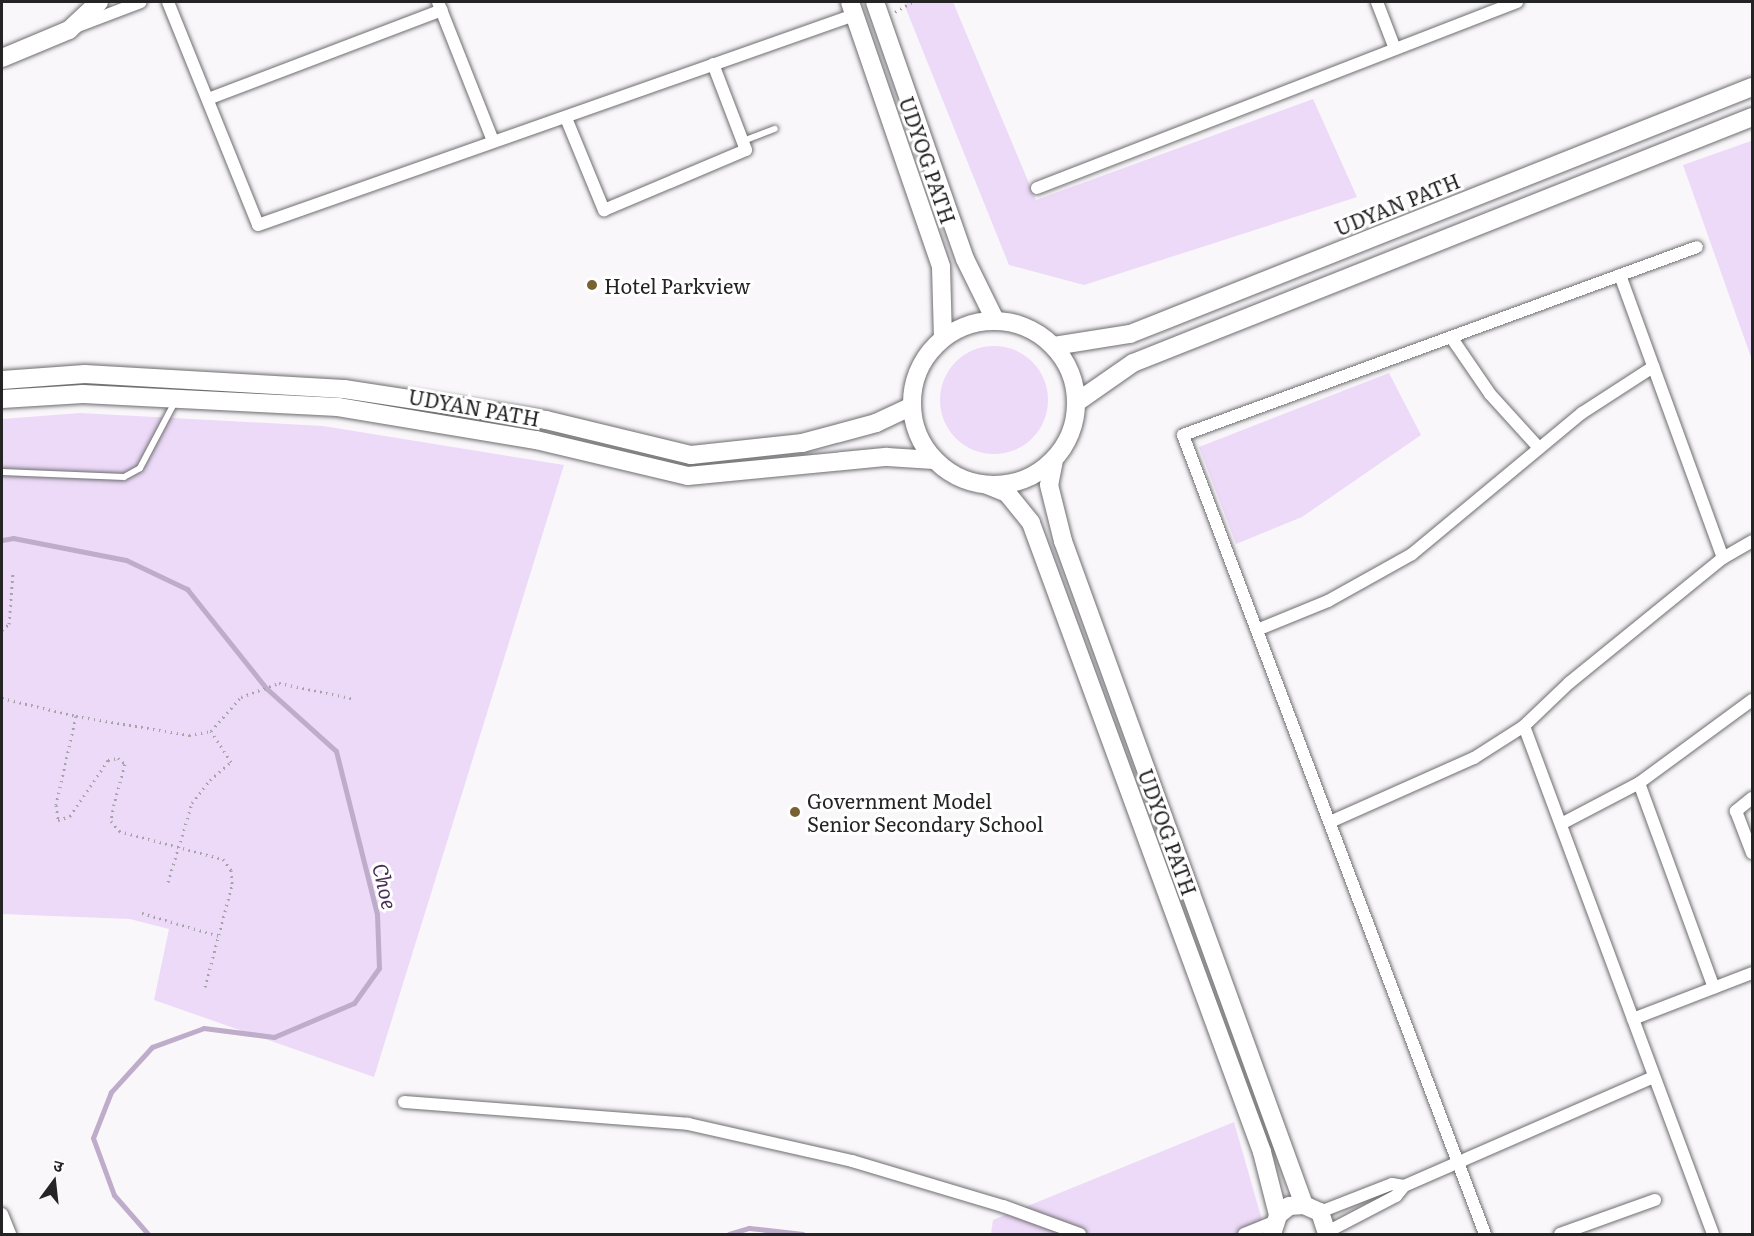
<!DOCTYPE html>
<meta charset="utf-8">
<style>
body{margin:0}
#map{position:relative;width:1754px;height:1236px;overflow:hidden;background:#f9f7fa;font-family:Literata,"Noto Sans Devanagari",serif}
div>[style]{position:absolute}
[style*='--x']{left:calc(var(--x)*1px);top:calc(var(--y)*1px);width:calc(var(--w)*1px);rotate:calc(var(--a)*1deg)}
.green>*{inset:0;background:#ecdaf8}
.round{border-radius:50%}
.stream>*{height:5px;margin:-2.5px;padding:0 2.5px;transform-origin:2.5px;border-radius:2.5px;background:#bfacca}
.path>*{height:3px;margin-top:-1.5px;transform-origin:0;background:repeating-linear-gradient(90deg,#a5a4a6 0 1.5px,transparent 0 6px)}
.roads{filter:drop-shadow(0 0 2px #6f6d70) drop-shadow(0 0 2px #6f6d70)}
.lane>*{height:6px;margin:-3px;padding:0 3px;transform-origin:3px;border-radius:3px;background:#fff}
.street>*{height:12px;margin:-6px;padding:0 6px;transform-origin:6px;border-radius:6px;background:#fff}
.secondary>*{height:18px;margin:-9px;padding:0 9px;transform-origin:9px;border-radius:9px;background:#fff}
.secondary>.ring{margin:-9px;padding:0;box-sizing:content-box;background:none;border:18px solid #fff;border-radius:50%}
.path-bridge>*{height:3px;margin-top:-1.5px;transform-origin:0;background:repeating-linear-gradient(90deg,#a5a4a6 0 1.5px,transparent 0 6px)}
.dots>*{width:16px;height:16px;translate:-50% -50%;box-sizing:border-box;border:3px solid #fff;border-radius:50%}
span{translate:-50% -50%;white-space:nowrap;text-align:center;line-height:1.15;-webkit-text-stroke:6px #fff;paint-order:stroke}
.street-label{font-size:20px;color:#242425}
.poi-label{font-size:20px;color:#242425}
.left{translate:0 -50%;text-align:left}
.water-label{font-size:21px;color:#4a3059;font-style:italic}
.frame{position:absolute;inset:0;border:3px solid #242425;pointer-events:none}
.north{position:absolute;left:24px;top:1152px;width:60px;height:60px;-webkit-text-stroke:4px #fff;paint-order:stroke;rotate:15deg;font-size:16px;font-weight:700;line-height:24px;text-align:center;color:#242425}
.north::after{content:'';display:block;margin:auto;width:21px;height:27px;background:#242425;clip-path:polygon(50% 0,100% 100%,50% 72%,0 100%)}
</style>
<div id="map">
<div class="green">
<div style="clip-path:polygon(912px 2px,953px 2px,1036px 200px,1313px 99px,1357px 197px,1084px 285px,1009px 265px,904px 4px)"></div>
<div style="clip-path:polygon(1751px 141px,1752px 147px,1752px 360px,1683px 165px)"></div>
<div class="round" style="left:940px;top:346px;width:108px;height:108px"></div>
<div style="clip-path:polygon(1389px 373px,1421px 435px,1302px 517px,1236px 544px,1199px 447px)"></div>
<div style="clip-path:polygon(80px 413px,323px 426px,564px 465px,374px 1077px,154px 1000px,169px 929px,130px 919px,2px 914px,2px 419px)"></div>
<div style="clip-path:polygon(1234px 1122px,1266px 1234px,991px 1234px,993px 1220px)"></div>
</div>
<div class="stream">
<div style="--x:2;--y:540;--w:11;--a:-10"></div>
<div style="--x:13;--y:538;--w:115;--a:11"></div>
<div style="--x:126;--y:560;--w:68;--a:25.4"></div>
<div style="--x:187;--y:589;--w:127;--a:51.4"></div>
<div style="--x:266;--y:688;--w:94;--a:42"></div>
<div style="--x:336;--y:751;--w:168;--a:75.9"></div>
<div style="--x:377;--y:914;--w:54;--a:87.9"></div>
<div style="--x:379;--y:968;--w:43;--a:125.5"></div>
<div style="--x:354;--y:1003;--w:87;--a:157"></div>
<div style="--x:274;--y:1037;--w:71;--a:-172.7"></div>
<div style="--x:204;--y:1028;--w:55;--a:159.9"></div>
<div style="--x:152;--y:1047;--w:61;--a:132.3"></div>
<div style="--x:111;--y:1092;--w:49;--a:111.4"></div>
<div style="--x:93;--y:1138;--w:61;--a:69.8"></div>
<div style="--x:114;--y:1195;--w:52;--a:48.9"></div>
<div style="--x:729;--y:1234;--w:21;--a:-17"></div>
<div style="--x:749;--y:1228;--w:54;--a:6.3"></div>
</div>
<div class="path">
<div style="--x:895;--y:12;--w:20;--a:-30"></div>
<div style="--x:2;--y:630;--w:9;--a:-41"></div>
<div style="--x:9;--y:624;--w:52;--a:-85.6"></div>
<div style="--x:2;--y:698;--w:76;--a:13.7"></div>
<div style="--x:76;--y:716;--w:115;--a:9.5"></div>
<div style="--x:189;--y:735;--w:22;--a:-10"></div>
<div style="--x:211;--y:731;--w:45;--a:-48.6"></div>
<div style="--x:241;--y:697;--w:40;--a:-20.2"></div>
<div style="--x:279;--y:683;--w:74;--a:11.8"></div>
<div style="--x:76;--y:716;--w:91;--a:102.7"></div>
<div style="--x:56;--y:805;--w:15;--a:82"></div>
<div style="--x:58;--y:820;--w:13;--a:-18"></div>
<div style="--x:70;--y:816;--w:68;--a:-55.8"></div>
<div style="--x:108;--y:760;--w:10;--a:-11"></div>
<div style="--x:118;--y:758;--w:9;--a:41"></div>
<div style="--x:125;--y:764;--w:41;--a:105.4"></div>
<div style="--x:168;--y:882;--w:83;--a:-73.1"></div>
<div style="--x:192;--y:803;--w:29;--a:-52"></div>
<div style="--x:210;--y:780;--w:28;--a:-41"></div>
<div style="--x:231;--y:762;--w:37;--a:-123"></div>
<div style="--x:142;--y:913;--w:80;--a:16.6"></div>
<div style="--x:205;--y:987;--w:106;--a:-75.2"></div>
</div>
<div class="roads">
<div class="lane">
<div style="--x:743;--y:141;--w:34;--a:-21"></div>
<div style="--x:2;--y:472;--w:122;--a:2.3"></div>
<div style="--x:124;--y:477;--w:18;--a:-29"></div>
<div style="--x:140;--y:468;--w:75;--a:-62.1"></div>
</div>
<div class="street">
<div style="--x:168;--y:2;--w:240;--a:68"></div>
<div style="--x:258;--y:225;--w:632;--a:-19.41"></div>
<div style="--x:438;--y:2;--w:149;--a:68.4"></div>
<div style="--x:1377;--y:2;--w:50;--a:69"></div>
<div style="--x:78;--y:26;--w:67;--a:-20.9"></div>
<div style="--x:208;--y:99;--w:250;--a:-20.8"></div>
<div style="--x:566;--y:118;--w:100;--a:67.6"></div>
<div style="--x:604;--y:210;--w:154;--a:-22.9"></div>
<div style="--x:746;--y:150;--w:92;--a:-111"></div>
<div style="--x:1037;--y:188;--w:515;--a:-21.18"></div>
<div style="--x:1620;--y:275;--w:301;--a:70"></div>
<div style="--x:1451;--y:337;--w:69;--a:55.6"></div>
<div style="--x:1490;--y:394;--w:73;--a:47.8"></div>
<div style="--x:1257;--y:630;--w:77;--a:-22.2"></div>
<div style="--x:1328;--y:601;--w:96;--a:-29.2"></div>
<div style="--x:1412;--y:554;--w:221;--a:-39.7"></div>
<div style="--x:1582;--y:413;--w:85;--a:-32.9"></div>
<div style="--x:1524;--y:726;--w:542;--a:69.59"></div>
<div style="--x:1639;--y:783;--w:218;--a:69.9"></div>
<div style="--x:1752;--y:798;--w:21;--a:141"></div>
<div style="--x:1736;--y:811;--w:45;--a:69.1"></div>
<div style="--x:1330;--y:822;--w:158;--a:-24"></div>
<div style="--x:1474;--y:758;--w:59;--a:-32.6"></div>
<div style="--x:1524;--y:726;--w:62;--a:-43.7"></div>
<div style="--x:1569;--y:683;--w:198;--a:-39.1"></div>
<div style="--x:1723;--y:558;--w:34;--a:-30"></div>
<div style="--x:1561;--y:824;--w:88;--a:-27.7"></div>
<div style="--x:1639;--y:783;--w:140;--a:-36.3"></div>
<div style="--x:1633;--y:1019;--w:128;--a:-21.1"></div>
<div style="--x:404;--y:1102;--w:285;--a:4.4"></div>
<div style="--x:688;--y:1124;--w:168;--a:12.7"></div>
<div style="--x:852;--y:1161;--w:158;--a:16.6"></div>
<div style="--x:1003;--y:1206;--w:82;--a:20"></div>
<div style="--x:1320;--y:1212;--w:77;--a:-21.3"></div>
<div style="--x:1392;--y:1184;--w:12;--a:9"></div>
<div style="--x:2;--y:1214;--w:22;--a:68"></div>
<div style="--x:1327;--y:1232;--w:78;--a:-27.6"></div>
<div style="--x:1396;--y:1196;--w:13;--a:-51"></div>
<div style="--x:1404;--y:1186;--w:273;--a:-23.6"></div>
<div style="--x:1244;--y:1234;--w:32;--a:-22"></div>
<div style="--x:1485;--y:1234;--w:854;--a:-110.71"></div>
<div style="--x:1183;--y:435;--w:547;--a:-20.09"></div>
<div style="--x:1560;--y:1234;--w:101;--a:-19.7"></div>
</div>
<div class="secondary">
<div style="--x:850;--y:2;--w:280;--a:71"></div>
<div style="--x:941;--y:267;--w:70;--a:88.4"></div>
<div style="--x:875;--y:2;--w:272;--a:70.7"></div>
<div style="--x:965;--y:259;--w:68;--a:63.8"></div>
<div style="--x:2;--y:58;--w:73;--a:-22.7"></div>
<div style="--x:69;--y:30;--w:41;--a:-43"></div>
<div class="ring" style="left:912px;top:321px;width:146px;height:146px"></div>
<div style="--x:1054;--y:346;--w:77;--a:-9"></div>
<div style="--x:1130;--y:334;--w:669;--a:-21.66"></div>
<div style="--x:2;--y:380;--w:83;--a:-4.1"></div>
<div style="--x:85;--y:374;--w:259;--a:3.3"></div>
<div style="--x:344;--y:389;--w:204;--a:8.7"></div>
<div style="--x:546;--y:420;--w:149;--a:13.6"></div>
<div style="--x:691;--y:455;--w:112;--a:-6.2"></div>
<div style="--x:802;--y:443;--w:77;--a:-15.1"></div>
<div style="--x:876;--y:423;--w:38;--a:-25"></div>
<div style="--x:2;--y:399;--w:81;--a:-3.5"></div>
<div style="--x:83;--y:394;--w:255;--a:2.9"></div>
<div style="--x:338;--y:407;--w:201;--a:9.5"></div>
<div style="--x:536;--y:440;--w:156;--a:13.3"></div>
<div style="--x:688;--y:476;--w:200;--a:-5.5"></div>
<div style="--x:887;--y:457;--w:47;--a:3.7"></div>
<div style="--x:1077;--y:402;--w:68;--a:-34.9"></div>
<div style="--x:1133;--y:363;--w:666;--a:-21.67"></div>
<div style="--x:1054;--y:460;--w:25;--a:101"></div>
<div style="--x:1049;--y:485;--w:58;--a:76"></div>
<div style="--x:1063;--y:541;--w:706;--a:70.05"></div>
<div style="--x:987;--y:485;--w:22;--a:22"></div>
<div style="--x:1007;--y:493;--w:38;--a:51"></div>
<div style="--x:1031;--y:523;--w:670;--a:69.83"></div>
<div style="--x:1262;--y:1152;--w:65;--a:75.7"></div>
<div style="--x:1272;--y:1234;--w:20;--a:-72"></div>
<div style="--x:1278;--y:1215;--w:14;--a:-39"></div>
<div style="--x:1289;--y:1206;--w:15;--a:-4"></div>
<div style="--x:1304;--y:1205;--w:17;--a:24"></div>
<div style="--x:1320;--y:1212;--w:23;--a:72"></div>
</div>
</div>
<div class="path-bridge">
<div style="--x:114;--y:804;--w:17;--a:100"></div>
<div style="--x:111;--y:821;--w:13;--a:51"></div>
<div style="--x:119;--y:831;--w:108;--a:15.1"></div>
<div style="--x:223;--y:859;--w:14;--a:54"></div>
<div style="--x:231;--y:870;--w:15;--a:86"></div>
</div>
<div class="dots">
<div style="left:592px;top:285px;background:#786232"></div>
<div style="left:795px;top:812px;background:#786232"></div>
</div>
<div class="street-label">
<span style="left:928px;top:160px;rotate:71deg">UDYOG PATH</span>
<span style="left:1397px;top:204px;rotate:-22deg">UDYAN PATH</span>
<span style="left:474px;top:407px;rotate:10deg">UDYAN PATH</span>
<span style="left:1168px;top:832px;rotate:70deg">UDYOG PATH</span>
</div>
<div class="poi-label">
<span class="left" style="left:604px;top:285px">Hotel Parkview</span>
<span class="left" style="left:807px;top:812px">Government Model<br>Senior Secondary School</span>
</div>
<div class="water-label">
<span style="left:386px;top:886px;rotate:77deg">Choe</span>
</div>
<div class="frame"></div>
<div class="north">उ</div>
</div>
